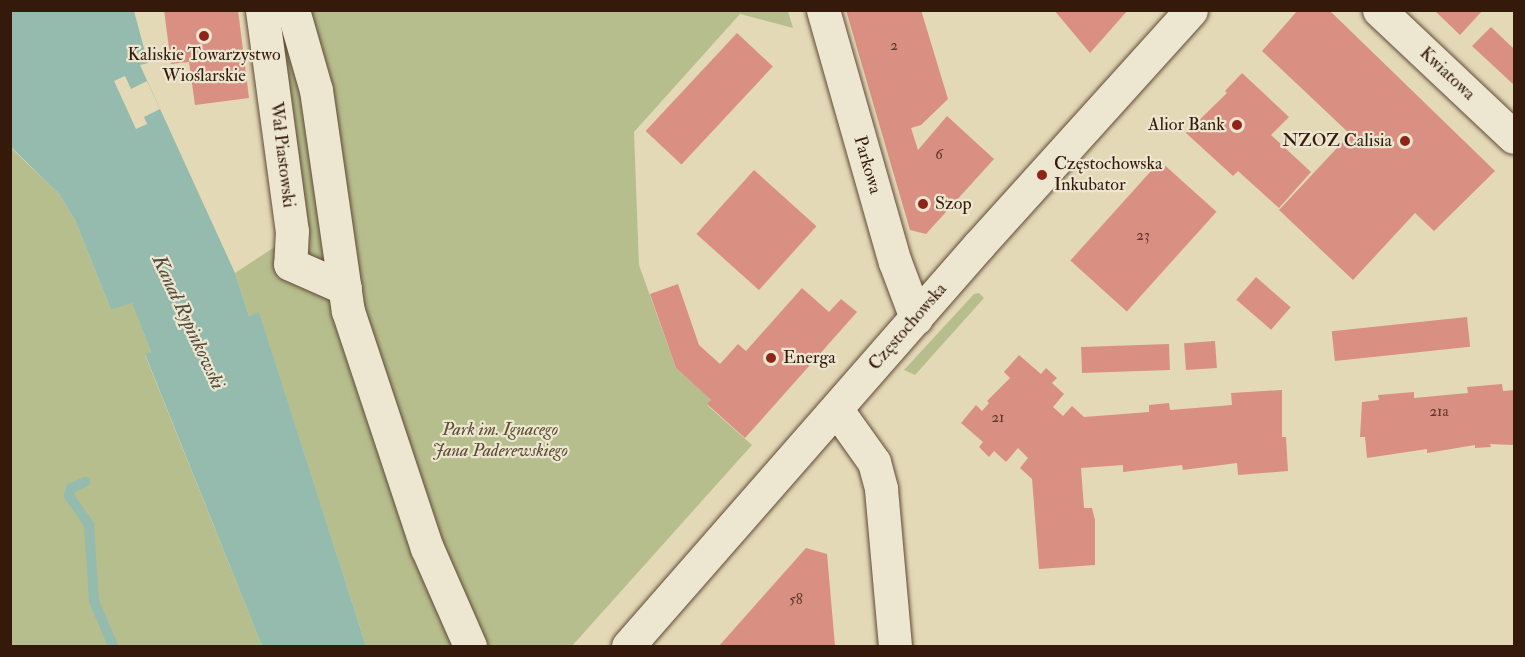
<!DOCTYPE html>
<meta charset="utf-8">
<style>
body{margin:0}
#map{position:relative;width:1525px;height:657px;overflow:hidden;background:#e4d9b7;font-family:"IM FELL Double Pica",serif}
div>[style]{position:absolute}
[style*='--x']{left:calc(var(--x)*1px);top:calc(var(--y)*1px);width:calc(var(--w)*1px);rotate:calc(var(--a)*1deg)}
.green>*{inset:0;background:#b7be8d}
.water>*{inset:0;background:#95baae}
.pier>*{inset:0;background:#e4d9b7}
.stream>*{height:10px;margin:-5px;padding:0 5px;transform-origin:5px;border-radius:5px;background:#95baae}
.building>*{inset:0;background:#d98f82;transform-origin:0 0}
.roads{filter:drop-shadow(0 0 2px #614a37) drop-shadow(0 0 2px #614a37)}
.minor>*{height:33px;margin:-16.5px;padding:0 16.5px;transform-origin:16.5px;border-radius:16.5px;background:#ede6d0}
.dots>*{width:16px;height:16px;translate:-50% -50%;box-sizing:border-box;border:3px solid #ede6d0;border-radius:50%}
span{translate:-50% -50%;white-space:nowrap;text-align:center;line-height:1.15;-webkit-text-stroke:4.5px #ede6d0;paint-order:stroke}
.number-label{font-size:15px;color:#5e372a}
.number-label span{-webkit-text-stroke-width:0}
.poi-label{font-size:18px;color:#351a0c}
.right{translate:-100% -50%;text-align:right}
.left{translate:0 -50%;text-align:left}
.street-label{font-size:18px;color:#351a0c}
.park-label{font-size:18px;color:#5c4b33;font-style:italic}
.water-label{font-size:20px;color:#524a3d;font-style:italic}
.frame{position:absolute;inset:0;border:12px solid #351a0c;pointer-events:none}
</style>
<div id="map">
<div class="green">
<div style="clip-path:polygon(270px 11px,788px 11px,793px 28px,740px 14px,634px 132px,639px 265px,676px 368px,711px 400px,707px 405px,752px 445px,572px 646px,366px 646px,259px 313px,249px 316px,235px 273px,299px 231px)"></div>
<div style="clip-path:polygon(10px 147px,59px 194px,75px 220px,111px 310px,132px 302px,151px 352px,145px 355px,262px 646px,11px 646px)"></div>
<div style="clip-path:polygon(979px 293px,984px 298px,915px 375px,904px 370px,974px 294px)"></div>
</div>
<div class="water">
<div style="clip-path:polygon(11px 11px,134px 11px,148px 63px,140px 65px,235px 273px,249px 316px,259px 312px,366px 646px,262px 646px,145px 354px,151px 352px,132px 303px,111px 310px,75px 220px,59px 194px,11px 147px)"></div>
</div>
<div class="pier">
<div style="clip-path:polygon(125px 76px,131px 89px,147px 81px,160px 109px,144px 117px,147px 124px,136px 129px,114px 81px)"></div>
</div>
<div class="stream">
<div style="--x:85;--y:482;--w:15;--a:157"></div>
<div style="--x:71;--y:488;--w:8;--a:104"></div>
<div style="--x:69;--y:496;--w:35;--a:55"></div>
<div style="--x:89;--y:525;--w:76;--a:86.2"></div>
<div style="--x:94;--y:601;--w:49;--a:67.1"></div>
</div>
<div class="building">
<div style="clip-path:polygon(164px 10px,238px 10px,249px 98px,195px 105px,189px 62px,171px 64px)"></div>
<div style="clip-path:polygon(846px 10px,921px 10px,948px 99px,921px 125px,911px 128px,918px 150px,947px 116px,994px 159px,926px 234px,910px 230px)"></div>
<div style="clip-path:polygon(1054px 10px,1128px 10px,1090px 53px)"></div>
<div style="clip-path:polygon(1298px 10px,1329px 10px,1495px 171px,1434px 231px,1415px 213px,1353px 280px,1279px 210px,1350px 134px,1262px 51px)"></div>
<div style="clip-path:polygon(1434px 10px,1483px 10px,1460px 35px)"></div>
<div style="clip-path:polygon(1491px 27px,1514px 49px,1514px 85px,1472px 46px)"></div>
<div style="left:737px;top:33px;width:49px;height:134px;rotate:43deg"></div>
<div style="clip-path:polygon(1242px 73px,1289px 117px,1271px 135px,1311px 172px,1279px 208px,1238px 171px,1233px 176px,1186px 133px,1227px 93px,1225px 91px)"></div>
<div style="left:1160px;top:161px;width:76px;height:134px;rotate:42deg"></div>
<div style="left:754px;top:170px;width:84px;height:86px;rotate:42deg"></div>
<div style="left:1256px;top:277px;width:46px;height:30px;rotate:41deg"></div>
<div style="clip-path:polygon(678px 284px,699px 345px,720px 364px,738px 344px,746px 351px,802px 288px,829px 312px,841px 299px,857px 312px,745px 438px,707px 404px,711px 400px,676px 368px,650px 294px)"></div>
<div style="left:1467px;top:317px;width:30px;height:136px;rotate:84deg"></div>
<div style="left:1215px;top:341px;width:27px;height:31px;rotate:86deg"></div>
<div style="left:1169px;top:344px;width:26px;height:88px;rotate:88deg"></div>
<div style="clip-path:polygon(1019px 355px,1041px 374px,1046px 368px,1057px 378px,1052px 383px,1064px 394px,1053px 407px,1063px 416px,1072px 406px,1084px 417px,1149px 412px,1149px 405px,1169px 403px,1170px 410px,1232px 405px,1231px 393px,1282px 390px,1282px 437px,1286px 437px,1288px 471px,1238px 475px,1237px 463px,1183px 470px,1182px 465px,1123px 472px,1123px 465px,1081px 468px,1084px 508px,1092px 508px,1095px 520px,1095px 565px,1039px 569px,1032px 479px,1020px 468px,1028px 458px,1018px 448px,1006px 462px,994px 451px,989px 457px,979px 447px,983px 442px,961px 423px,976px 405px,982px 411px,989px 403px,987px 401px,1010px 378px,1004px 372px)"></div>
<div style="clip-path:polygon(1502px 384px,1503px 391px,1514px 390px,1514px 445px,1490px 444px,1491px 447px,1475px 448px,1475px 445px,1427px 453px,1427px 449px,1367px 458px,1365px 437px,1360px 437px,1362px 402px,1379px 400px,1378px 395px,1414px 392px,1414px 398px,1468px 393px,1467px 387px)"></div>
<div style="clip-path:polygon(806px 548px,827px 554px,835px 646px,719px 646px)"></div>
</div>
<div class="roads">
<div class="minor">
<div style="--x:262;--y:10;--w:223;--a:82.3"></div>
<div style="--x:292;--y:231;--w:33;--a:93"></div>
<div style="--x:290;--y:264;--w:60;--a:23.6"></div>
<div style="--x:293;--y:10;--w:83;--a:74"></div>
<div style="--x:316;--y:90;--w:223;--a:81.8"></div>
<div style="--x:348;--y:311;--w:250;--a:71.6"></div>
<div style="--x:427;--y:548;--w:107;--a:66.3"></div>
<div style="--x:823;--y:10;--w:262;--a:74.1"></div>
<div style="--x:895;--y:262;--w:60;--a:69.4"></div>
<div style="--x:1379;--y:10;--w:185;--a:43.3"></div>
<div style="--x:837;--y:410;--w:64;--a:54.6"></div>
<div style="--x:874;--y:462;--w:28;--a:75"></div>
<div style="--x:881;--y:489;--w:158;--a:84.9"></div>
<div style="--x:628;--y:646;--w:533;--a:-48.8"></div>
<div style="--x:979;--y:245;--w:316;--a:-47.9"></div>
</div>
</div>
<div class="dots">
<div style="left:204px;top:36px;background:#8f2418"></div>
<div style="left:1237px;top:125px;background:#8f2418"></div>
<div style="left:1405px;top:141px;background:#8f2418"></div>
<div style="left:1042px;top:175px;background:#8f2418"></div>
<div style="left:923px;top:204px;background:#8f2418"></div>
<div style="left:771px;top:358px;background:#8f2418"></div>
</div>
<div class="number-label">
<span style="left:894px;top:46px">2</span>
<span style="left:939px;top:155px">6</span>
<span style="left:1143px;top:236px">23</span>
<span style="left:1439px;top:412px">21a</span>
<span style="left:998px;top:418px">21</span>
<span style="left:796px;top:600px">58</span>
</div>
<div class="poi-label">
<span style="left:204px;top:66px">Kaliskie Towarzystwo<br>Wioślarskie</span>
<span class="right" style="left:1225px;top:125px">Alior Bank</span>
<span class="right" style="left:1392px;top:141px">NZOZ Calisia</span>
<span class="left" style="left:1054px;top:175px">Częstochowska<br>Inkubator</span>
<span class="left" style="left:935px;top:204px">Szop</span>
<span class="left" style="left:783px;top:358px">Energa</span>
</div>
<div class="street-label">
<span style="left:1447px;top:74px;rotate:43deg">Kwiatowa</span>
<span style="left:282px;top:155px;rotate:83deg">Wał Piastowski</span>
<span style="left:867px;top:165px;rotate:74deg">Parkowa</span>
<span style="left:908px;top:327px;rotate:-49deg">Częstochowska</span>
</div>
<div class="park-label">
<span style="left:500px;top:441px">Park im. Ignacego<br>Jana Paderewskiego</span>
</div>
<div class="water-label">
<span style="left:189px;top:322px;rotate:65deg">Kanał Rypinkowski</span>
</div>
<div class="frame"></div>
</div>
